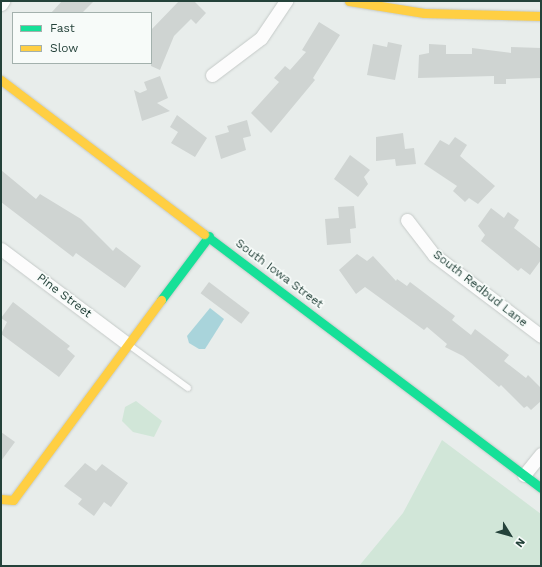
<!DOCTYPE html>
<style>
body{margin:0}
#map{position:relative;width:542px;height:567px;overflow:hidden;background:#e8edeb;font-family:"Work Sans",sans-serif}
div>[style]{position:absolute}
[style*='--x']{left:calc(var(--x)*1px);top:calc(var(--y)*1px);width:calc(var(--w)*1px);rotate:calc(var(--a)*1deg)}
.green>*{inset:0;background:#d1e6d8}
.water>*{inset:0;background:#a9d4db}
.building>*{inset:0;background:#cfd4d2;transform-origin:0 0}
.roads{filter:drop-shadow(0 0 1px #c5cac8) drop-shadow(0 0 1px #c5cac8)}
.lane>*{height:6px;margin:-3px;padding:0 3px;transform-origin:3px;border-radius:3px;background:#fcfcfc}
.street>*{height:13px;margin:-6.5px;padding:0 6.5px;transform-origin:6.5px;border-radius:6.5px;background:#fcfcfc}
.fast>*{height:9px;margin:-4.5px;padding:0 4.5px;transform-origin:4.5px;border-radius:4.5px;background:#16e098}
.slow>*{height:9px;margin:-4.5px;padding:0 4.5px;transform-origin:4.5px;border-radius:4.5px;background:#ffcf43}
span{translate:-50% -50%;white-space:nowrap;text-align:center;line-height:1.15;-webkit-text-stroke:3.5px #f7fbf9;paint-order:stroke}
.street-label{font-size:12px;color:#24423a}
.frame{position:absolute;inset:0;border:2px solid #24423a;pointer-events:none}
.legend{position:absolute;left:12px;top:12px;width:140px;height:52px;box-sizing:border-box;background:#f7fbf9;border:1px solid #a3b1ad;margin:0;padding:5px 7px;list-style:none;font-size:12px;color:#24423a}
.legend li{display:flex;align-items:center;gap:8px;height:20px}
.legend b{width:20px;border:1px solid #a3b1ad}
.north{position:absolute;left:490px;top:515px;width:40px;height:40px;-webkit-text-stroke:3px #f7fbf9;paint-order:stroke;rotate:127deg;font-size:11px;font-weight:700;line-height:16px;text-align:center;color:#24423a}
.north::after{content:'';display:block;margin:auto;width:14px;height:18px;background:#24423a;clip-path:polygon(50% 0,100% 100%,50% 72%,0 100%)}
</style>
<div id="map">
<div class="green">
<div style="clip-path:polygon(136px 401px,162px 421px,154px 437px,133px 432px,122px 421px,125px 407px)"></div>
<div style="clip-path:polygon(442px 440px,541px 514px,541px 566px,359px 566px,403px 513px)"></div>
</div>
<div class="water">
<div style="clip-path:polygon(210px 308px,224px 319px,205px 349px,199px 349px,189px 343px,187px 336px)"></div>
</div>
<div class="building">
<div style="clip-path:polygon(62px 1px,94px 1px,82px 13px,51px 13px)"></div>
<div style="clip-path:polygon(179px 1px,194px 1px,206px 13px,196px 24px,191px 19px,174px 36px,160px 70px,151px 66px,151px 30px)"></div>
<div style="clip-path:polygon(319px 22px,340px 35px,313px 78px,315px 80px,271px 133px,251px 113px,279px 82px,274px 78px,285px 66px,290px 70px,306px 52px,302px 50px)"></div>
<div style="clip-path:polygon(388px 42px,402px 45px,395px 80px,367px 75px,373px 44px,387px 47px)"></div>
<div style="clip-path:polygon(429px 44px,446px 45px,446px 54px,472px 54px,472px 48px,511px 53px,511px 47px,541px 48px,541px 78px,506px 79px,506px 84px,494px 84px,494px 76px,418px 78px,419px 55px,429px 53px)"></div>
<div style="clip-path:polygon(160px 76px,168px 98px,157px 103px,170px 111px,142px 121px,134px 90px,140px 93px,147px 90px,144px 82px)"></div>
<div style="clip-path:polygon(177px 115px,207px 138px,195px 157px,171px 143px,178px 132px,170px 127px)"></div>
<div style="clip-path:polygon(247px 120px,251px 136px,243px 138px,246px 150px,221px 159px,215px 136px,229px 132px,227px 126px)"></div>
<div style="clip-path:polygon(403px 133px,405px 149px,414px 148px,416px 164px,396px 166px,395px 159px,376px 161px,376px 137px)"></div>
<div style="clip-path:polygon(455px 137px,467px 145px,460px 156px,495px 186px,478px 204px,469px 198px,465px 202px,453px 191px,457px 186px,424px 164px,440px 140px,449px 145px)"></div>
<div style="clip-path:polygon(350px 155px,370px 170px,364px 177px,368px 184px,358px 197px,334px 179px)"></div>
<div style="clip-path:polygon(1px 170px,36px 199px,40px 194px,81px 219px,113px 251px,116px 247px,141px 266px,125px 288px,76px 253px,73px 257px,1px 202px)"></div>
<div style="clip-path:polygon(354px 206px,356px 228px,350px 229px,351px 243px,327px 245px,325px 219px,339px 218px,338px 207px)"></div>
<div style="clip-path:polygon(491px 208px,504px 218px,508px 212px,519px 220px,514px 228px,541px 249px,541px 260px,530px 275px,521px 268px,518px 271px,481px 241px,485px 235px,478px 226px)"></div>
<div style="clip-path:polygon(357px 254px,367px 261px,373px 256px,396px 281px,397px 279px,407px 286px,410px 282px,455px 316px,452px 320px,471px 335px,475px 329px,509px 355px,504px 361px,526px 378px,528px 375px,541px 388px,541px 401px,531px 410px,527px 406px,524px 408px,501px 385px,499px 387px,463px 356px,445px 347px,447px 344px,427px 327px,424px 330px,365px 287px,356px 294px,339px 270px)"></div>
<div style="left:209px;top:282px;width:51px;height:14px;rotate:37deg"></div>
<div style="clip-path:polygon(13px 302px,70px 346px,67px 349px,75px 356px,59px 377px,1px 334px,7px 322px,1px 318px)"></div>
<div style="clip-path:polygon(1px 432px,15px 442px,1px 461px)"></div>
<div style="clip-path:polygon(85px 463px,96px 471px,102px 464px,128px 483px,111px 507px,104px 502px,94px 516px,78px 504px,82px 499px,64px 486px)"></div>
</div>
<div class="roads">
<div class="lane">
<div style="--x:129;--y:345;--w:73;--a:36.1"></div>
</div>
<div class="street">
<div style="--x:1;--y:4;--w:4;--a:-56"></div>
<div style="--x:212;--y:75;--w:61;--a:-37.1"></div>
<div style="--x:261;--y:38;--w:45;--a:-56"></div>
<div style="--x:407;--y:220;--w:44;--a:52.4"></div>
<div style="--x:434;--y:255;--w:134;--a:37.1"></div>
<div style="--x:1;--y:249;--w:156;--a:36.9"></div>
<div style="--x:524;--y:475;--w:27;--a:-51"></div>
</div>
<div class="fast">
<div style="--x:204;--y:234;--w:422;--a:37"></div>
<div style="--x:161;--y:300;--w:80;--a:-53.1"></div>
</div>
<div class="slow">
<div style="--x:349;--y:1;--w:76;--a:9.1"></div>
<div style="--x:424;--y:13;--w:117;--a:1.5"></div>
<div style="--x:1;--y:80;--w:255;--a:37.2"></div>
<div style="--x:1;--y:499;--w:12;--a:5"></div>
<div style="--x:13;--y:500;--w:249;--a:-53.5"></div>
</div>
</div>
<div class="street-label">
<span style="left:279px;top:274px;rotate:37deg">South Iowa Street</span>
<span style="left:480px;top:289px;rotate:38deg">South Redbud Lane</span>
<span style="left:64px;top:296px;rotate:37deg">Pine Street</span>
</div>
<div class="frame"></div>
<ul class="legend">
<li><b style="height:5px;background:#16e098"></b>Fast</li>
<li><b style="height:5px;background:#ffcf43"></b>Slow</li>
</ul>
<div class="north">N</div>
</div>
